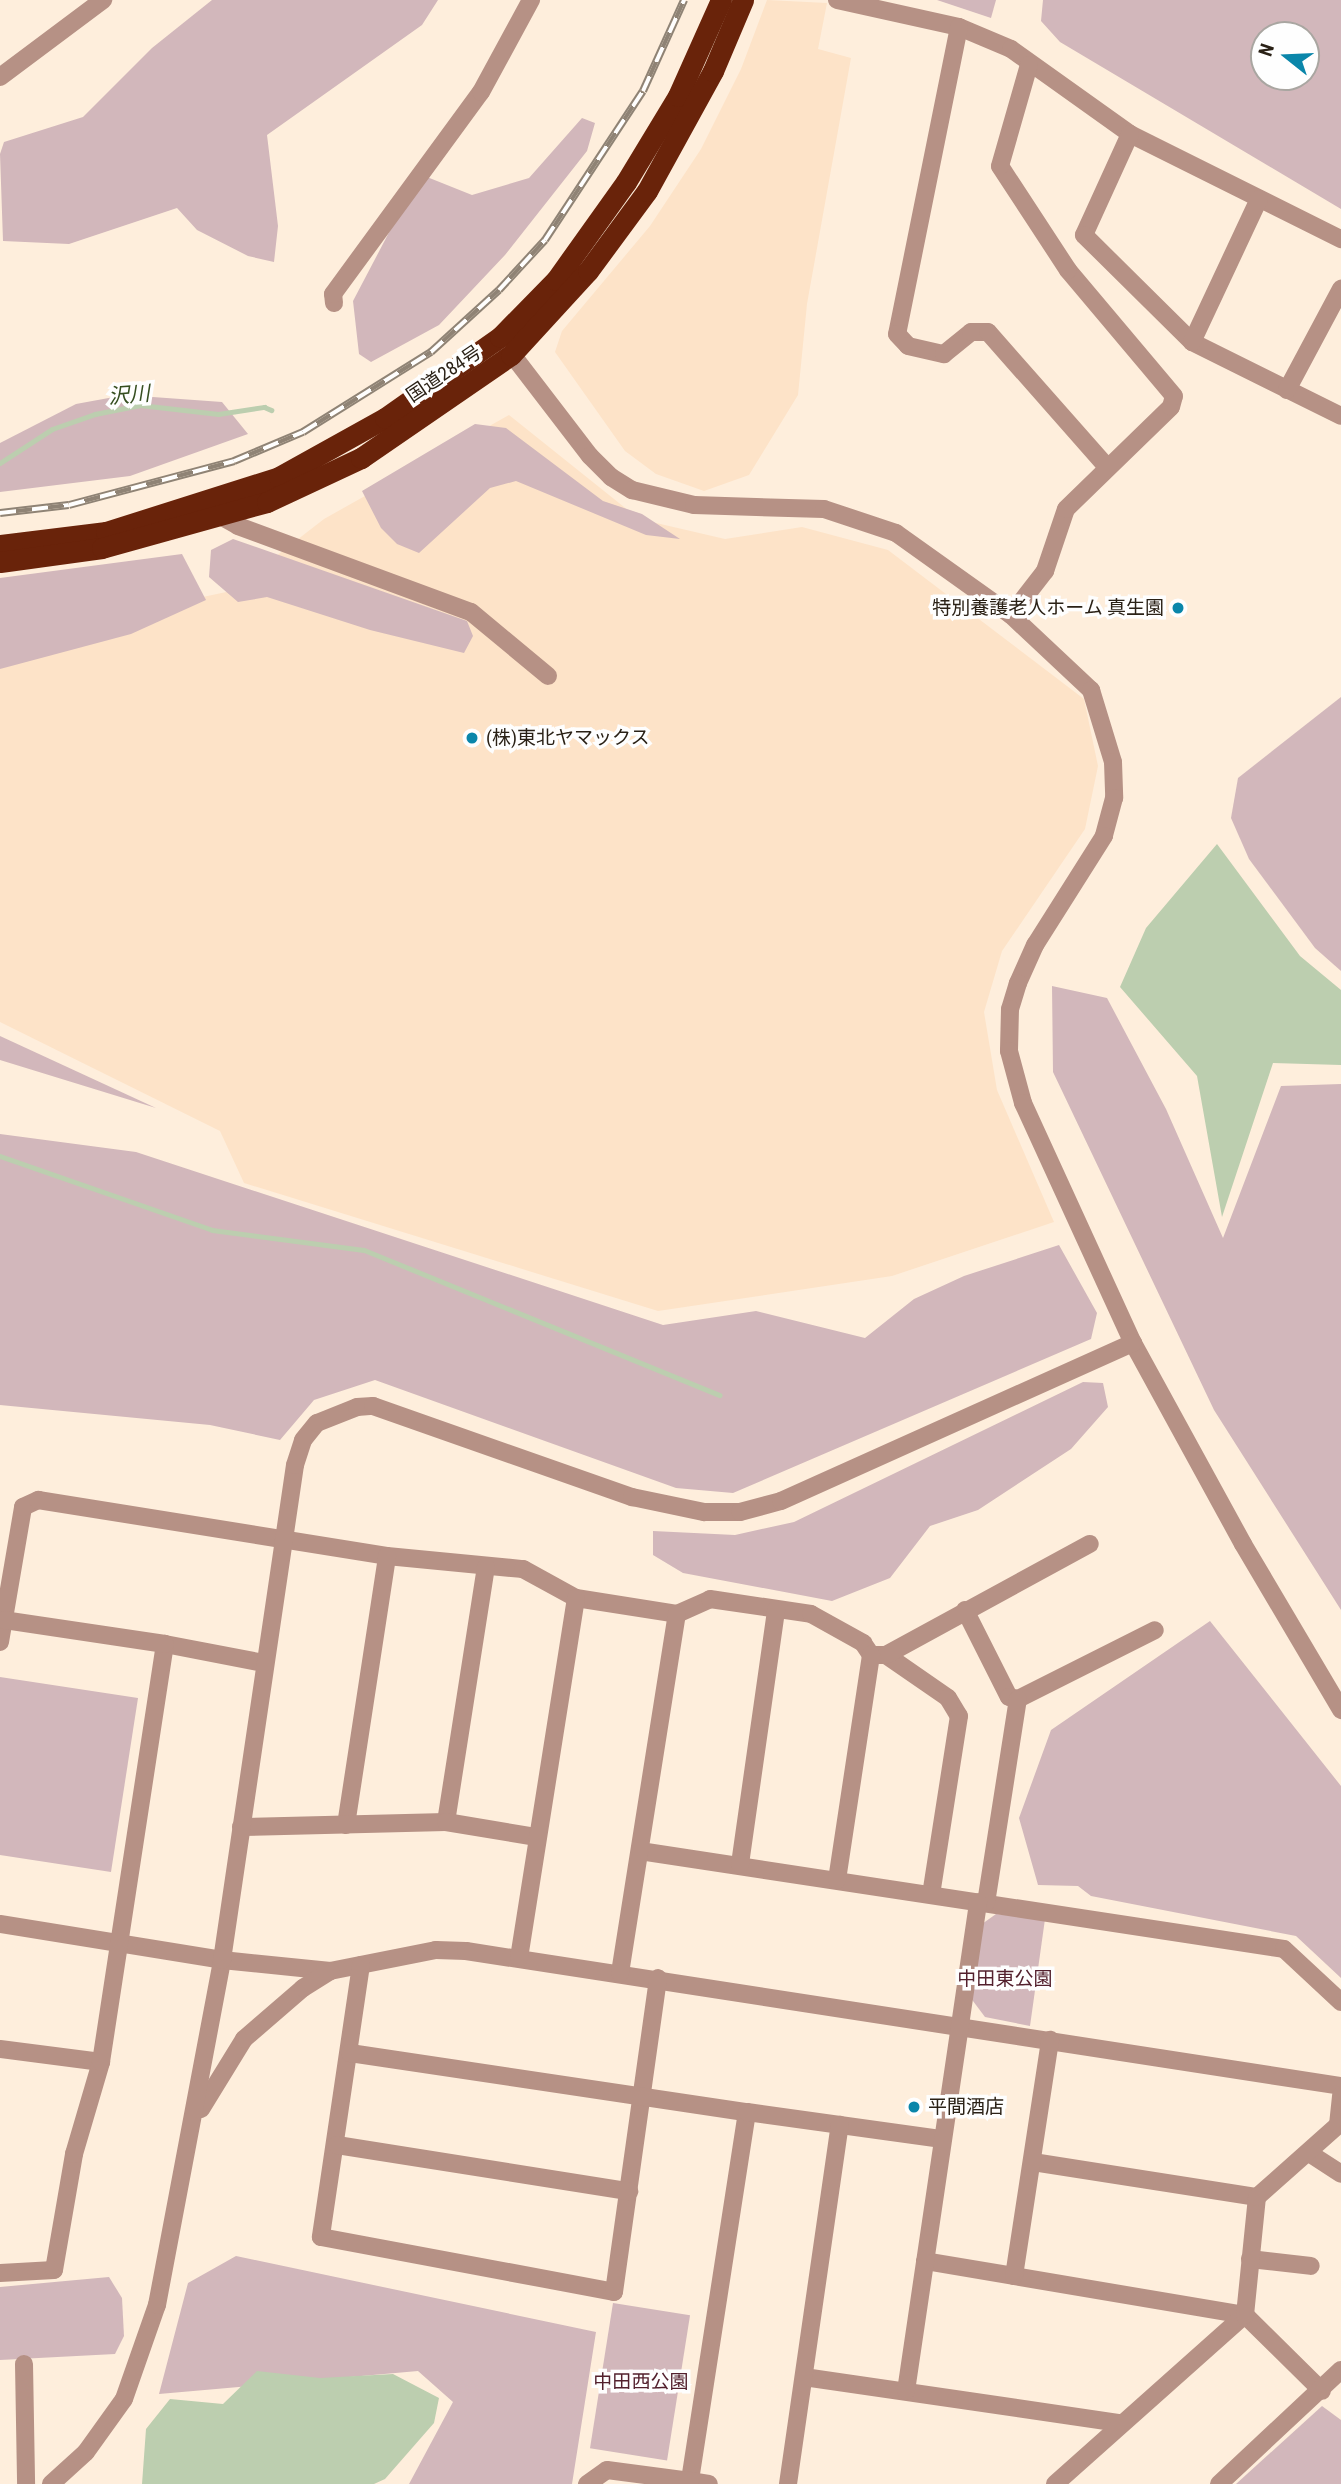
<!DOCTYPE html>
<meta charset="utf-8">
<style>
body{margin:0}
#map{position:relative;width:1341px;height:2484px;overflow:hidden;background:#feeedc;font-family:"Roboto Condensed","Noto Sans JP",sans-serif}
div>[style]{position:absolute}
[style*='--x']{left:calc(var(--x)*1px);top:calc(var(--y)*1px);width:calc(var(--w)*1px);rotate:calc(var(--a)*1deg)}
.built>*{inset:0;background:#fde3c8}
.green>*{inset:0;background:#d2b7bb;transform-origin:0 0}
.water>*{inset:0;background:#bcceaf}
.stream>*{height:5px;margin:-2.5px;padding:0 2.5px;transform-origin:2.5px;border-radius:2.5px;background:#bcceaf}
.minor>*{height:18px;margin:-9px;padding:0 9px;transform-origin:9px;border-radius:9px;background:#b69185}
.highway>*{height:21px;margin:-10.5px;padding:0 10.5px;transform-origin:10.5px;border-radius:10.5px;background:#69230a}
.rail>*{height:8px;margin-top:-4px;transform-origin:0;background:repeating-linear-gradient(90deg,#fefefe 0 16px,#8f8375 0 32px);box-sizing:border-box;border-block:2px solid #8f8375}
.dots>*{width:19px;height:19px;translate:-50% -50%;box-sizing:border-box;border:4px solid #fefefe;border-radius:50%}
span{translate:-50% -50%;white-space:nowrap;text-align:center;line-height:1.15;-webkit-text-stroke:7px #fefefe;paint-order:stroke}
.street-label{font-size:19px;color:#2a2116}
.poi-label{font-size:19px;color:#2a2116}
.right{translate:-100% -50%;text-align:right}
.left{translate:0 -50%;text-align:left}
.park-label{font-size:19px;color:#53202d}
.water-label{font-size:21px;color:#364e20;font-style:italic}
.north{position:absolute;left:1250px;top:21px;width:70px;height:70px;box-sizing:border-box;background:#fefefe;border:2px solid #a9a6a1;border-radius:50%;rotate:288deg;font-size:19px;font-weight:700;line-height:28px;text-align:center;color:#2a2116}
.north::after{content:'';display:block;margin:auto;width:24px;height:32px;background:#0a86aa;clip-path:polygon(50% 0,100% 100%,50% 72%,0 100%)}
</style>
<div id="map">
<div class="built">
<div style="clip-path:polygon(767px 0,827px 3px,818px 49px,851px 58px,807px 304px,798px 395px,749px 475px,704px 491px,656px 474px,625px 451px,555px 352px,562px 331px,650px 226px,701px 149px,741px 69px)"></div>
<div style="clip-path:polygon(509px 415px,639px 519px,725px 539px,802px 527px,888px 550px,1084px 699px,1098px 766px,1085px 829px,1002px 951px,984px 1012px,997px 1090px,1054px 1222px,892px 1276px,658px 1311px,244px 1183px,220px 1131px,0 1022px,0 640px,231px 591px,324px 519px)"></div>
</div>
<div class="green">
<div style="clip-path:polygon(212px 0,438px 0,422px 25px,267px 135px,278px 226px,274px 262px,248px 256px,197px 230px,177px 208px,69px 244px,3px 241px,0 154px,4px 142px,83px 117px,152px 48px)"></div>
<div style="clip-path:polygon(937px 0,996px 0,991px 18px)"></div>
<div style="clip-path:polygon(evenodd,1043px 0,1341px 0,1341px 209px,1060px 42px,1041px 21px,1043px 0,1306px 35px,1306px 77px,1264px 77px,1264px 35px,1306px 35px)"></div>
<div style="clip-path:polygon(582px 118px,595px 123px,587px 151px,505px 255px,439px 325px,371px 362px,359px 354px,353px 301px,405px 202px,427px 177px,472px 195px,529px 178px)"></div>
<div style="clip-path:polygon(125px 395px,222px 402px,248px 434px,130px 476px,0 492px,0 443px,76px 404px)"></div>
<div style="clip-path:polygon(475px 424px,506px 428px,603px 501px,642px 514px,680px 539px,646px 535px,516px 481px,490px 488px,419px 553px,397px 544px,381px 528px,362px 491px)"></div>
<div style="clip-path:polygon(233px 539px,467px 621px,473px 636px,464px 653px,370px 630px,267px 597px,238px 602px,209px 577px,211px 550px)"></div>
<div style="clip-path:polygon(182px 554px,206px 600px,131px 634px,0 669px,0 578px)"></div>
<div style="clip-path:polygon(1341px 697px,1341px 971px,1315px 948px,1249px 859px,1231px 818px,1238px 778px)"></div>
<div style="clip-path:polygon(1052px 986px,1107px 998px,1166px 1109px,1223px 1238px,1281px 1086px,1341px 1084px,1341px 1610px,1214px 1410px,1053px 1072px)"></div>
<div style="clip-path:polygon(0 1036px,156px 1108px,0 1060px)"></div>
<div style="clip-path:polygon(0 1134px,136px 1152px,663px 1325px,756px 1311px,865px 1338px,914px 1299px,964px 1276px,1059px 1245px,1097px 1313px,1091px 1339px,733px 1493px,676px 1488px,375px 1380px,314px 1400px,280px 1440px,210px 1425px,0 1405px)"></div>
<div style="clip-path:polygon(1083px 1382px,1103px 1383px,1108px 1407px,1071px 1449px,978px 1510px,930px 1526px,890px 1578px,832px 1601px,683px 1573px,653px 1555px,653px 1531px,735px 1535px,794px 1522px)"></div>
<div style="clip-path:polygon(1210px 1621px,1341px 1786px,1341px 1978px,1296px 1936px,1091px 1896px,1078px 1886px,1038px 1885px,1019px 1818px,1051px 1730px)"></div>
<div style="clip-path:polygon(0 1677px,138px 1698px,111px 1872px,0 1855px)"></div>
<div style="clip-path:polygon(996px 1914px,1045px 1919px,1030px 2026px,985px 2017px,970px 1997px,982px 1924px)"></div>
<div style="clip-path:polygon(236px 2256px,596px 2332px,572px 2484px,409px 2484px,453px 2402px,418px 2371px,159px 2394px,188px 2283px)"></div>
<div style="clip-path:polygon(109px 2277px,122px 2298px,124px 2336px,115px 2354px,0 2360px,0 2287px)"></div>
<div style="left:613px;top:2303px;width:78px;height:147px;rotate:9deg"></div>
<div style="clip-path:polygon(1322px 2406px,1341px 2420px,1341px 2484px,1236px 2484px)"></div>
</div>
<div class="water">
<div style="clip-path:polygon(1217px 844px,1300px 956px,1341px 990px,1341px 1065px,1273px 1063px,1222px 1217px,1197px 1076px,1120px 987px,1146px 928px)"></div>
<div style="clip-path:polygon(257px 2371px,320px 2378px,393px 2374px,439px 2398px,434px 2423px,385px 2479px,374px 2484px,142px 2484px,146px 2429px,170px 2399px,223px 2404px)"></div>
</div>
<div class="stream">
<div style="--x:0;--y:463;--w:62;--a:-33.2"></div>
<div style="--x:52;--y:429;--w:46;--a:-19.2"></div>
<div style="--x:95;--y:414;--w:46;--a:-11.3"></div>
<div style="--x:140;--y:405;--w:79;--a:6.6"></div>
<div style="--x:218;--y:414;--w:47;--a:-8.7"></div>
<div style="--x:264;--y:407;--w:8;--a:23"></div>
<div style="--x:0;--y:1156;--w:225;--a:19.2"></div>
<div style="--x:212;--y:1230;--w:153;--a:7.5"></div>
<div style="--x:364;--y:1250;--w:384;--a:22.2"></div>
</div>
<div class="minor">
<div style="--x:837;--y:0;--w:125;--a:12.5"></div>
<div style="--x:959;--y:27;--w:56;--a:22.9"></div>
<div style="--x:1011;--y:49;--w:146;--a:35.5"></div>
<div style="--x:1130;--y:134;--w:236;--a:26.5"></div>
<div style="--x:959;--y:27;--w:313;--a:101.4"></div>
<div style="--x:897;--y:334;--w:16;--a:47"></div>
<div style="--x:908;--y:346;--w:37;--a:13"></div>
<div style="--x:944;--y:354;--w:35;--a:-39"></div>
<div style="--x:971;--y:332;--w:17;--a:0"></div>
<div style="--x:988;--y:332;--w:180;--a:48.6"></div>
<div style="--x:0;--y:77;--w:129;--a:-36.8"></div>
<div style="--x:1130;--y:134;--w:111;--a:114.5"></div>
<div style="--x:1084;--y:235;--w:152;--a:44.7"></div>
<div style="--x:1192;--y:342;--w:166;--a:26.4"></div>
<div style="--x:334;--y:303;--w:9;--a:-96"></div>
<div style="--x:333;--y:294;--w:250;--a:-53.8"></div>
<div style="--x:481;--y:92;--w:105;--a:-61.5"></div>
<div style="--x:1192;--y:342;--w:158;--a:-64.9"></div>
<div style="--x:504;--y:344;--w:141;--a:52.5"></div>
<div style="--x:590;--y:456;--w:30;--a:45"></div>
<div style="--x:611;--y:477;--w:25;--a:32"></div>
<div style="--x:632;--y:490;--w:64;--a:13.6"></div>
<div style="--x:694;--y:505;--w:130;--a:1.8"></div>
<div style="--x:824;--y:509;--w:76;--a:18.4"></div>
<div style="--x:896;--y:533;--w:141;--a:35.5"></div>
<div style="--x:1011;--y:615;--w:110;--a:43.2"></div>
<div style="--x:1091;--y:690;--w:75;--a:73"></div>
<div style="--x:1113;--y:762;--w:36;--a:88"></div>
<div style="--x:1114;--y:798;--w:39;--a:105"></div>
<div style="--x:1104;--y:836;--w:129;--a:122.3"></div>
<div style="--x:1035;--y:945;--w:42;--a:114.1"></div>
<div style="--x:1018;--y:983;--w:27;--a:107"></div>
<div style="--x:1010;--y:1009;--w:42;--a:91.4"></div>
<div style="--x:1009;--y:1051;--w:54;--a:74.9"></div>
<div style="--x:1023;--y:1103;--w:264;--a:65.4"></div>
<div style="--x:1133;--y:1343;--w:229;--a:61.3"></div>
<div style="--x:1243;--y:1544;--w:193;--a:59.4"></div>
<div style="--x:1287;--y:390;--w:115;--a:-61.9"></div>
<div style="--x:219;--y:505;--w:12;--a:76"></div>
<div style="--x:222;--y:517;--w:18;--a:29"></div>
<div style="--x:238;--y:526;--w:248;--a:20.3"></div>
<div style="--x:471;--y:612;--w:100;--a:39.7"></div>
<div style="--x:1011;--y:615;--w:56;--a:-52.3"></div>
<div style="--x:1045;--y:571;--w:65;--a:-71.3"></div>
<div style="--x:1066;--y:509;--w:146;--a:-44.2"></div>
<div style="--x:1171;--y:407;--w:11;--a:-75"></div>
<div style="--x:1174;--y:396;--w:165;--a:-130.1"></div>
<div style="--x:1068;--y:270;--w:124;--a:-123.2"></div>
<div style="--x:1000;--y:166;--w:105;--a:-74"></div>
<div style="--x:965;--y:1610;--w:97;--a:63.2"></div>
<div style="--x:1009;--y:1697;--w:9;--a:13"></div>
<div style="--x:1018;--y:1699;--w:153;--a:-26.7"></div>
<div style="--x:0;--y:1642;--w:137;--a:-80.3"></div>
<div style="--x:23;--y:1507;--w:17;--a:-25"></div>
<div style="--x:38;--y:1500;--w:353;--a:9.1"></div>
<div style="--x:387;--y:1556;--w:137;--a:5.5"></div>
<div style="--x:523;--y:1569;--w:60;--a:28.7"></div>
<div style="--x:576;--y:1598;--w:102;--a:9"></div>
<div style="--x:677;--y:1614;--w:36;--a:-24"></div>
<div style="--x:710;--y:1599;--w:102;--a:8.4"></div>
<div style="--x:811;--y:1614;--w:60;--a:29.1"></div>
<div style="--x:863;--y:1643;--w:14;--a:56"></div>
<div style="--x:871;--y:1655;--w:15;--a:0"></div>
<div style="--x:886;--y:1655;--w:75;--a:34.7"></div>
<div style="--x:948;--y:1698;--w:21;--a:59"></div>
<div style="--x:959;--y:1716;--w:180;--a:98.9"></div>
<div style="--x:165;--y:1644;--w:101;--a:10.9"></div>
<div style="--x:886;--y:1655;--w:232;--a:-28.6"></div>
<div style="--x:446;--y:1822;--w:258;--a:-81.1"></div>
<div style="--x:346;--y:1825;--w:272;--a:-81.3"></div>
<div style="--x:241;--y:1827;--w:205;--a:-1.4"></div>
<div style="--x:446;--y:1822;--w:92;--a:9.4"></div>
<div style="--x:640;--y:1851;--w:651;--a:8.65"></div>
<div style="--x:1284;--y:1949;--w:78;--a:42.9"></div>
<div style="--x:740;--y:1864;--w:257;--a:-81.9"></div>
<div style="--x:837;--y:1880;--w:228;--a:-81.4"></div>
<div style="--x:986;--y:1903;--w:206;--a:-81.1"></div>
<div style="--x:0;--y:1924;--w:225;--a:9.2"></div>
<div style="--x:222;--y:1960;--w:109;--a:5.8"></div>
<div style="--x:330;--y:1971;--w:108;--a:-11.2"></div>
<div style="--x:436;--y:1950;--w:30;--a:2"></div>
<div style="--x:466;--y:1951;--w:885;--a:8.77"></div>
<div style="--x:519;--y:1958;--w:364;--a:-81"></div>
<div style="--x:361;--y:1965;--w:275;--a:98.4"></div>
<div style="--x:321;--y:2237;--w:298;--a:10.6"></div>
<div style="--x:614;--y:2292;--w:317;--a:-82"></div>
<div style="--x:620;--y:1973;--w:363;--a:-81"></div>
<div style="--x:0;--y:2049;--w:102;--a:7.3"></div>
<div style="--x:350;--y:2053;--w:401;--a:8.5"></div>
<div style="--x:747;--y:2112;--w:373;--a:98.8"></div>
<div style="--x:690;--y:2481;--w:19;--a:9"></div>
<div style="--x:201;--y:2109;--w:82;--a:-58.4"></div>
<div style="--x:244;--y:2039;--w:78;--a:-40.8"></div>
<div style="--x:303;--y:1988;--w:32;--a:-32"></div>
<div style="--x:747;--y:2112;--w:197;--a:7.9"></div>
<div style="--x:337;--y:2145;--w:296;--a:9"></div>
<div style="--x:1309;--y:2153;--w:38;--a:33"></div>
<div style="--x:1033;--y:2162;--w:227;--a:8.9"></div>
<div style="--x:1250;--y:2259;--w:61;--a:6.5"></div>
<div style="--x:925;--y:2261;--w:325;--a:9.6"></div>
<div style="--x:1245;--y:2315;--w:108;--a:44.6"></div>
<div style="--x:0;--y:2273;--w:54;--a:-3.2"></div>
<div style="--x:54;--y:2270;--w:118;--a:-80.2"></div>
<div style="--x:74;--y:2154;--w:96;--a:-73.6"></div>
<div style="--x:101;--y:2062;--w:423;--a:-81.3"></div>
<div style="--x:165;--y:1644;--w:162;--a:-171.5"></div>
<div style="--x:1014;--y:2276;--w:239;--a:-81.3"></div>
<div style="--x:24;--y:2364;--w:120;--a:89"></div>
<div style="--x:804;--y:2377;--w:319;--a:8.3"></div>
<div style="--x:906;--y:2391;--w:494;--a:-81.6"></div>
<div style="--x:51;--y:2484;--w:47;--a:-42.4"></div>
<div style="--x:86;--y:2452;--w:65;--a:-54.4"></div>
<div style="--x:124;--y:2399;--w:100;--a:-70.7"></div>
<div style="--x:157;--y:2305;--w:351;--a:-79.3"></div>
<div style="--x:222;--y:1960;--w:500;--a:-81.61"></div>
<div style="--x:295;--y:1465;--w:26;--a:-72"></div>
<div style="--x:303;--y:1440;--w:22;--a:-51"></div>
<div style="--x:317;--y:1423;--w:43;--a:-21.8"></div>
<div style="--x:357;--y:1407;--w:16;--a:-4"></div>
<div style="--x:373;--y:1406;--w:275;--a:19.4"></div>
<div style="--x:632;--y:1497;--w:74;--a:11.8"></div>
<div style="--x:704;--y:1512;--w:36;--a:0"></div>
<div style="--x:740;--y:1512;--w:42;--a:-15"></div>
<div style="--x:781;--y:1501;--w:386;--a:-24.2"></div>
<div style="--x:587;--y:2484;--w:24;--a:-35"></div>
<div style="--x:607;--y:2470;--w:84;--a:7.5"></div>
<div style="--x:788;--y:2484;--w:363;--a:-81.8"></div>
<div style="--x:1055;--y:2484;--w:254;--a:-41.7"></div>
<div style="--x:1245;--y:2315;--w:119;--a:-84.2"></div>
<div style="--x:1257;--y:2197;--w:108;--a:-41.6"></div>
<div style="--x:1338;--y:2125;--w:30;--a:-84"></div>
<div style="--x:1219;--y:2484;--w:167;--a:-43.1"></div>
</div>
<div class="highway">
<div style="--x:0;--y:545;--w:107;--a:-7"></div>
<div style="--x:106;--y:532;--w:182;--a:-17.6"></div>
<div style="--x:279;--y:477;--w:121;--a:-29.1"></div>
<div style="--x:385;--y:418;--w:141;--a:-35.2"></div>
<div style="--x:500;--y:337;--w:80;--a:-45.5"></div>
<div style="--x:556;--y:280;--w:120;--a:-54.5"></div>
<div style="--x:626;--y:182;--w:100;--a:-58.8"></div>
<div style="--x:678;--y:96;--w:105;--a:-65.9"></div>
<div style="--x:0;--y:562;--w:103;--a:-7.8"></div>
<div style="--x:102;--y:548;--w:171;--a:-15.6"></div>
<div style="--x:267;--y:502;--w:104;--a:-25.1"></div>
<div style="--x:361;--y:458;--w:182;--a:-34.5"></div>
<div style="--x:511;--y:355;--w:114;--a:-47.5"></div>
<div style="--x:588;--y:271;--w:99;--a:-53.6"></div>
<div style="--x:647;--y:191;--w:137;--a:-61.2"></div>
<div style="--x:713;--y:71;--w:77;--a:-67.1"></div>
</div>
<div class="rail">
<div style="--x:0;--y:513;--w:69;--a:-6.6"></div>
<div style="--x:69;--y:505;--w:171;--a:-14.9"></div>
<div style="--x:234;--y:461;--w:75;--a:-22.8"></div>
<div style="--x:303;--y:432;--w:151;--a:-32"></div>
<div style="--x:431;--y:352;--w:92;--a:-42.4"></div>
<div style="--x:499;--y:290;--w:68;--a:-47.4"></div>
<div style="--x:545;--y:240;--w:178;--a:-56.7"></div>
<div style="--x:643;--y:91;--w:100;--a:-65.7"></div>
</div>
<div class="dots">
<div style="left:1178px;top:608px;background:#0a86aa"></div>
<div style="left:472px;top:738px;background:#0a86aa"></div>
<div style="left:914px;top:2107px;background:#0a86aa"></div>
</div>
<div class="street-label">
<span style="left:444px;top:374px;rotate:-34deg">国道284号</span>
</div>
<div class="poi-label">
<span class="right" style="left:1164px;top:608px">特別養護老人ホーム 真生園</span>
<span class="left" style="left:486px;top:738px">(株)東北ヤマックス</span>
<span class="left" style="left:928px;top:2107px">平間酒店</span>
</div>
<div class="park-label">
<span style="left:1005px;top:1979px">中田東公園</span>
<span style="left:641px;top:2382px">中田西公園</span>
</div>
<div class="water-label">
<span style="left:129px;top:395px;rotate:-5deg">沢川</span>
</div>
<div class="north">N</div>
</div>
